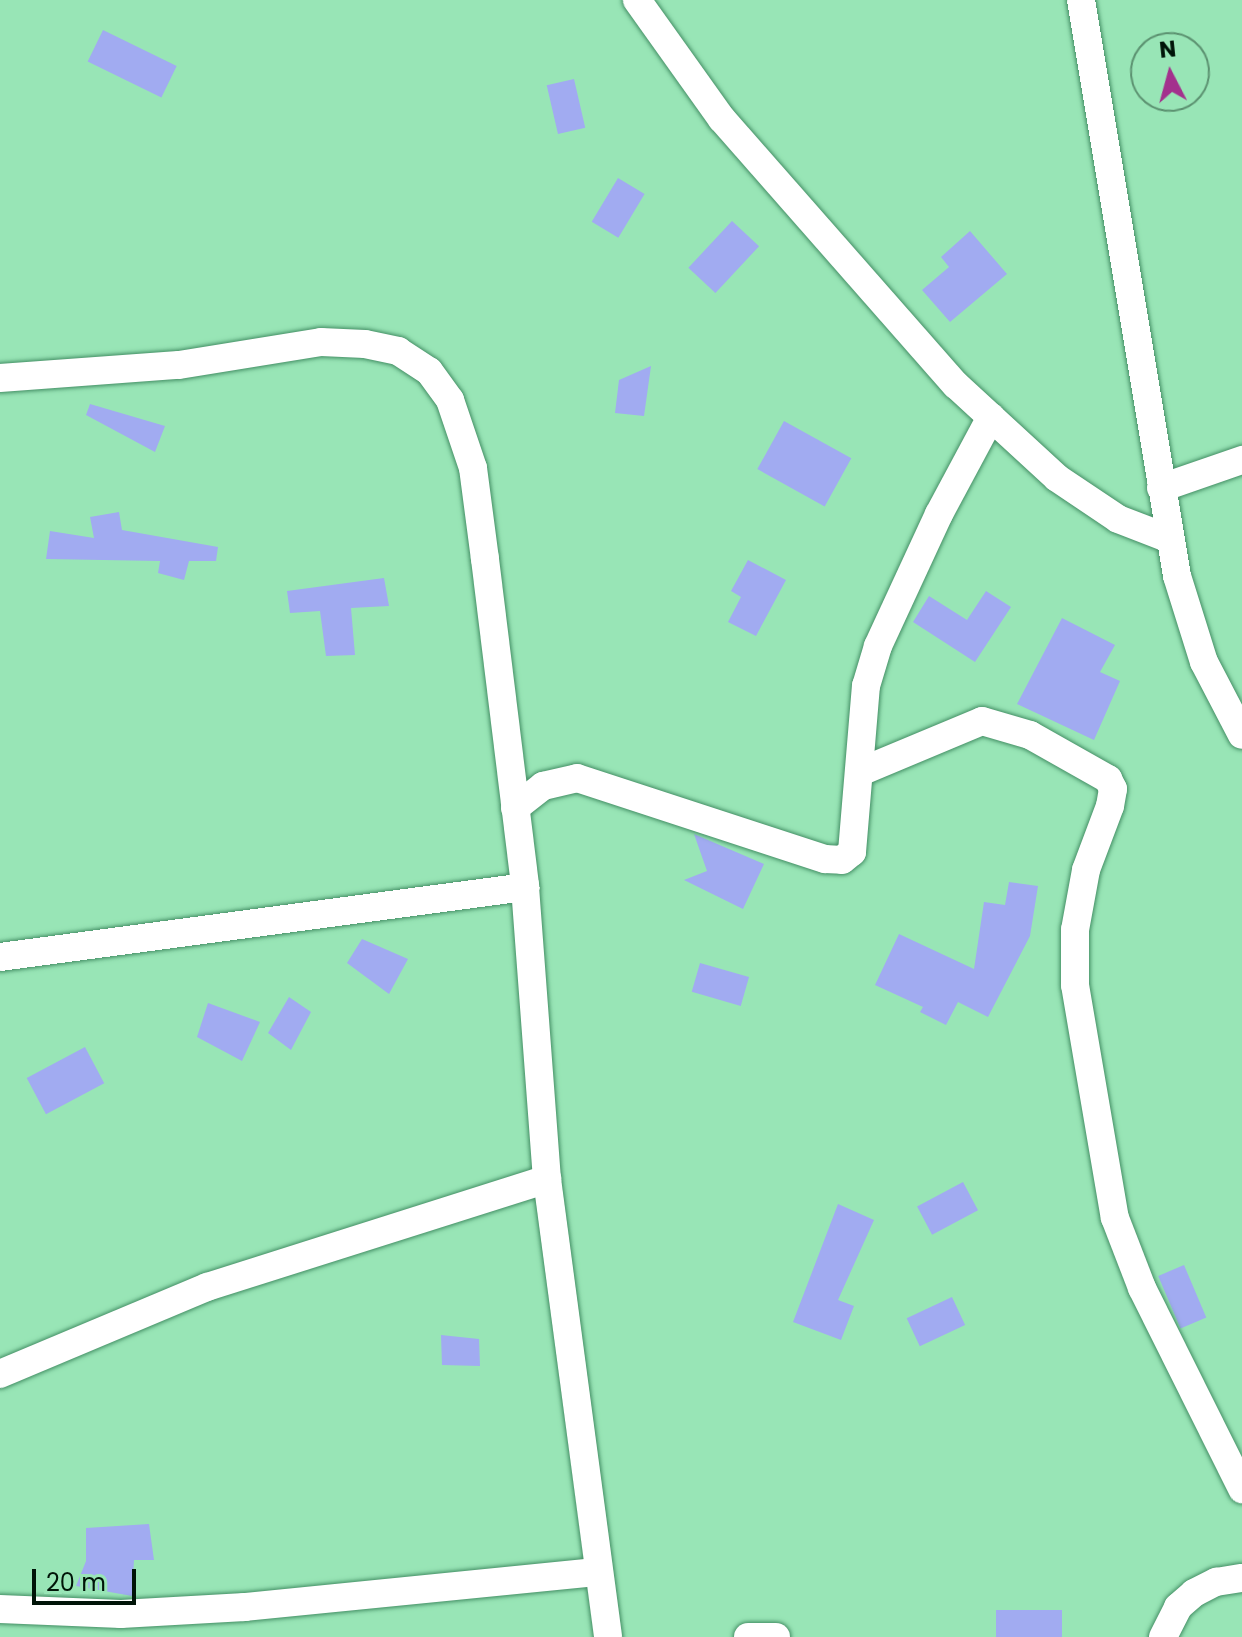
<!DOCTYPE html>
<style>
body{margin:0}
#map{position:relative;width:1242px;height:1637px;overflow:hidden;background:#98e5b6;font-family:Poppins,sans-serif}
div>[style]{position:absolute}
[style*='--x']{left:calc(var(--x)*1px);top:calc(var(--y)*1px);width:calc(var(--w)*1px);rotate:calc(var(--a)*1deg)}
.building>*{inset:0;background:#a1abf1;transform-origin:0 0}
.roads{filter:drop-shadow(0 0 2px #448f65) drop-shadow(0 0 2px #448f65)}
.street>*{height:28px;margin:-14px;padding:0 14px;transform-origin:14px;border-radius:14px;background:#fff}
span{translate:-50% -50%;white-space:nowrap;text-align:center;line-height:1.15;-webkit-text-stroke:6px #98e5b6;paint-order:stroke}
.north{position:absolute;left:1130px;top:32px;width:80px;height:80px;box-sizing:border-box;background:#98e5b6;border:2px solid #5b9170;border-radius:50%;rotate:354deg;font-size:22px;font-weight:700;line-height:32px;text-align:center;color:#001408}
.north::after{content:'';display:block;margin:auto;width:28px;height:36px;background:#a3318d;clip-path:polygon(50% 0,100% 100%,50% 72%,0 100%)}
.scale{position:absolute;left:32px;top:1569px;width:104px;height:36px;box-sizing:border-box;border:4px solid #001408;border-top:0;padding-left:10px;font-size:24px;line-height:28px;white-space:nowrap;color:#001408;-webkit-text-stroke:6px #98e5b6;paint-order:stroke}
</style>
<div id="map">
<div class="building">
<div style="left:103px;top:30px;width:82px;height:35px;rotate:26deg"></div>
<div style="left:574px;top:79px;width:50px;height:28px;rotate:77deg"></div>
<div style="left:618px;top:178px;width:31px;height:51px;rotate:31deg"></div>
<div style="left:732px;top:221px;width:37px;height:64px;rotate:43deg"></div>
<div style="clip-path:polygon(970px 231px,1007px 274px,950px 322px,922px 290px,949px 267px,941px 257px)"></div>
<div style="clip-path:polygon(651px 366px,644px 416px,615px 413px,619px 380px)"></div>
<div style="clip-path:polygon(90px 404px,165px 426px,155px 452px,86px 415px)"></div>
<div style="left:784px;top:421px;width:77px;height:55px;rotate:29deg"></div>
<div style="clip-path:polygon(119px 512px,122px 530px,218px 547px,216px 561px,189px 561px,184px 580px,158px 573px,160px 561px,46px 559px,50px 531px,94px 538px,90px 517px)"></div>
<div style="clip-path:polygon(748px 560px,786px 580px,756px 636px,728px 622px,741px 597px,731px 591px)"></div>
<div style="clip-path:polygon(384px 578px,389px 606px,351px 608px,355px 655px,326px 656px,320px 611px,290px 613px,287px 591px)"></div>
<div style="clip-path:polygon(986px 591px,1011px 607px,975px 662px,913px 622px,929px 596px,967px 620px)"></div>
<div style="clip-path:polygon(1062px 618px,1115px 645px,1100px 672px,1120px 681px,1094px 740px,1017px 704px)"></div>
<div style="clip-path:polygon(694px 834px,764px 864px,743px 909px,684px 880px,707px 871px)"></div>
<div style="clip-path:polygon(1009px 882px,1038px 886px,1030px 936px,988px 1017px,958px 1002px,946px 1025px,920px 1012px,923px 1007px,875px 985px,899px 934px,974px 969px,984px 902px,1005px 905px)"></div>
<div style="clip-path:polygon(362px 939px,408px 959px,389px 994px,347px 963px)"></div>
<div style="left:700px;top:963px;width:51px;height:30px;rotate:16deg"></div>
<div style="clip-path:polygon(289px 997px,311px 1012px,291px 1050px,268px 1033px)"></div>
<div style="clip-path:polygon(208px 1003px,260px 1022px,242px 1061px,197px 1037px)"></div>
<div style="left:85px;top:1047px;width:41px;height:66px;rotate:62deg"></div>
<div style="left:963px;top:1182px;width:32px;height:52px;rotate:62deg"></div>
<div style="clip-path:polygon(838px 1204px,874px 1220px,838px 1300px,854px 1306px,841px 1340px,793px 1322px)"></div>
<div style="left:1184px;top:1265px;width:57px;height:28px;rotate:67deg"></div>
<div style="left:952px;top:1297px;width:31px;height:50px;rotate:65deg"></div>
<div style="clip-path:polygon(441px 1335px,479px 1339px,480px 1366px,442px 1365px)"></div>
<div style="clip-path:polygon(149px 1524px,154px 1560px,134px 1560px,132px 1596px,76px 1586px,86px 1561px,86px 1528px)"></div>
<div style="left:996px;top:1610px;width:66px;height:27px"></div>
</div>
<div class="roads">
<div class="street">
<div style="--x:637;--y:0;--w:146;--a:54.5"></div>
<div style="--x:722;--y:119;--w:354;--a:48.7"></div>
<div style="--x:956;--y:385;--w:137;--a:42.6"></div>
<div style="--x:1057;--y:478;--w:73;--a:33.9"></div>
<div style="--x:1118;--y:519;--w:56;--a:21"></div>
<div style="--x:1081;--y:0;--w:584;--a:80.54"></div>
<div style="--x:1177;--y:576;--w:90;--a:72.6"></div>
<div style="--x:1204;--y:662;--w:82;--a:62.5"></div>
<div style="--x:0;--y:378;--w:179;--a:-4.2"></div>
<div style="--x:179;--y:365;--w:144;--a:-9.2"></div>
<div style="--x:321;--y:342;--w:44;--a:2.6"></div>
<div style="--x:365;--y:344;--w:34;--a:12"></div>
<div style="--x:398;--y:351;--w:37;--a:33"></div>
<div style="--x:429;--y:371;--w:36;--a:54"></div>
<div style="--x:450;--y:400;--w:72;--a:71.3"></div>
<div style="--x:473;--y:468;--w:92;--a:82.5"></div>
<div style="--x:485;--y:559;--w:330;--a:83"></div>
<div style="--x:525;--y:887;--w:293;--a:85.7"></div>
<div style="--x:547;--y:1179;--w:462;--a:82.4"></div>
<div style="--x:1161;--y:488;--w:86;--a:-19.1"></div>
<div style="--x:860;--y:772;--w:132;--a:-22.7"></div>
<div style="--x:982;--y:721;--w:50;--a:16.3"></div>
<div style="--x:1030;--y:735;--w:90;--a:29.4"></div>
<div style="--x:1108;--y:779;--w:11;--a:63"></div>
<div style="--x:1113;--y:789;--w:17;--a:100"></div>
<div style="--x:1110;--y:806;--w:68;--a:110.6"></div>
<div style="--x:1086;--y:870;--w:61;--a:100.4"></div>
<div style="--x:1075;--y:930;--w:55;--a:90"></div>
<div style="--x:1075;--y:985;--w:236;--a:80.3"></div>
<div style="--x:1115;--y:1218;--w:75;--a:68.9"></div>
<div style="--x:1142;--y:1288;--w:225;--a:63.5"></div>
<div style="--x:515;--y:808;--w:36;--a:-38"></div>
<div style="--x:543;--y:786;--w:35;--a:-13"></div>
<div style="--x:577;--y:778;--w:261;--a:18.1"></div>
<div style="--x:825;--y:859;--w:17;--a:3"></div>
<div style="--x:842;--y:860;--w:13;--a:-39"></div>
<div style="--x:852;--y:852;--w:167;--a:-85.2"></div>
<div style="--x:866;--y:686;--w:42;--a:-73.3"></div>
<div style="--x:878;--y:646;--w:145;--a:-65.2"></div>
<div style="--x:939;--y:514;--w:110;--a:-61.8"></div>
<div style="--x:0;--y:957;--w:530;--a:-7.59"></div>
<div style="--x:0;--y:1374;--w:225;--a:-22.8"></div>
<div style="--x:207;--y:1287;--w:357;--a:-17.6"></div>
<div style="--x:0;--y:1609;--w:121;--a:2.4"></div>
<div style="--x:121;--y:1614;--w:124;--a:-3.2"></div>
<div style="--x:245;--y:1607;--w:354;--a:-5.7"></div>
<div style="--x:748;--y:1637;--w:28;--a:0"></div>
<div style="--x:1163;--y:1637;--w:34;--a:-63"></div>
<div style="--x:1178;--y:1607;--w:21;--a:-41"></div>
<div style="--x:1194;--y:1593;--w:25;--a:-27"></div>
<div style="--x:1216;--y:1582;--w:26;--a:-9"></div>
</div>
</div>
<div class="north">N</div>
<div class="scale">20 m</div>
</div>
